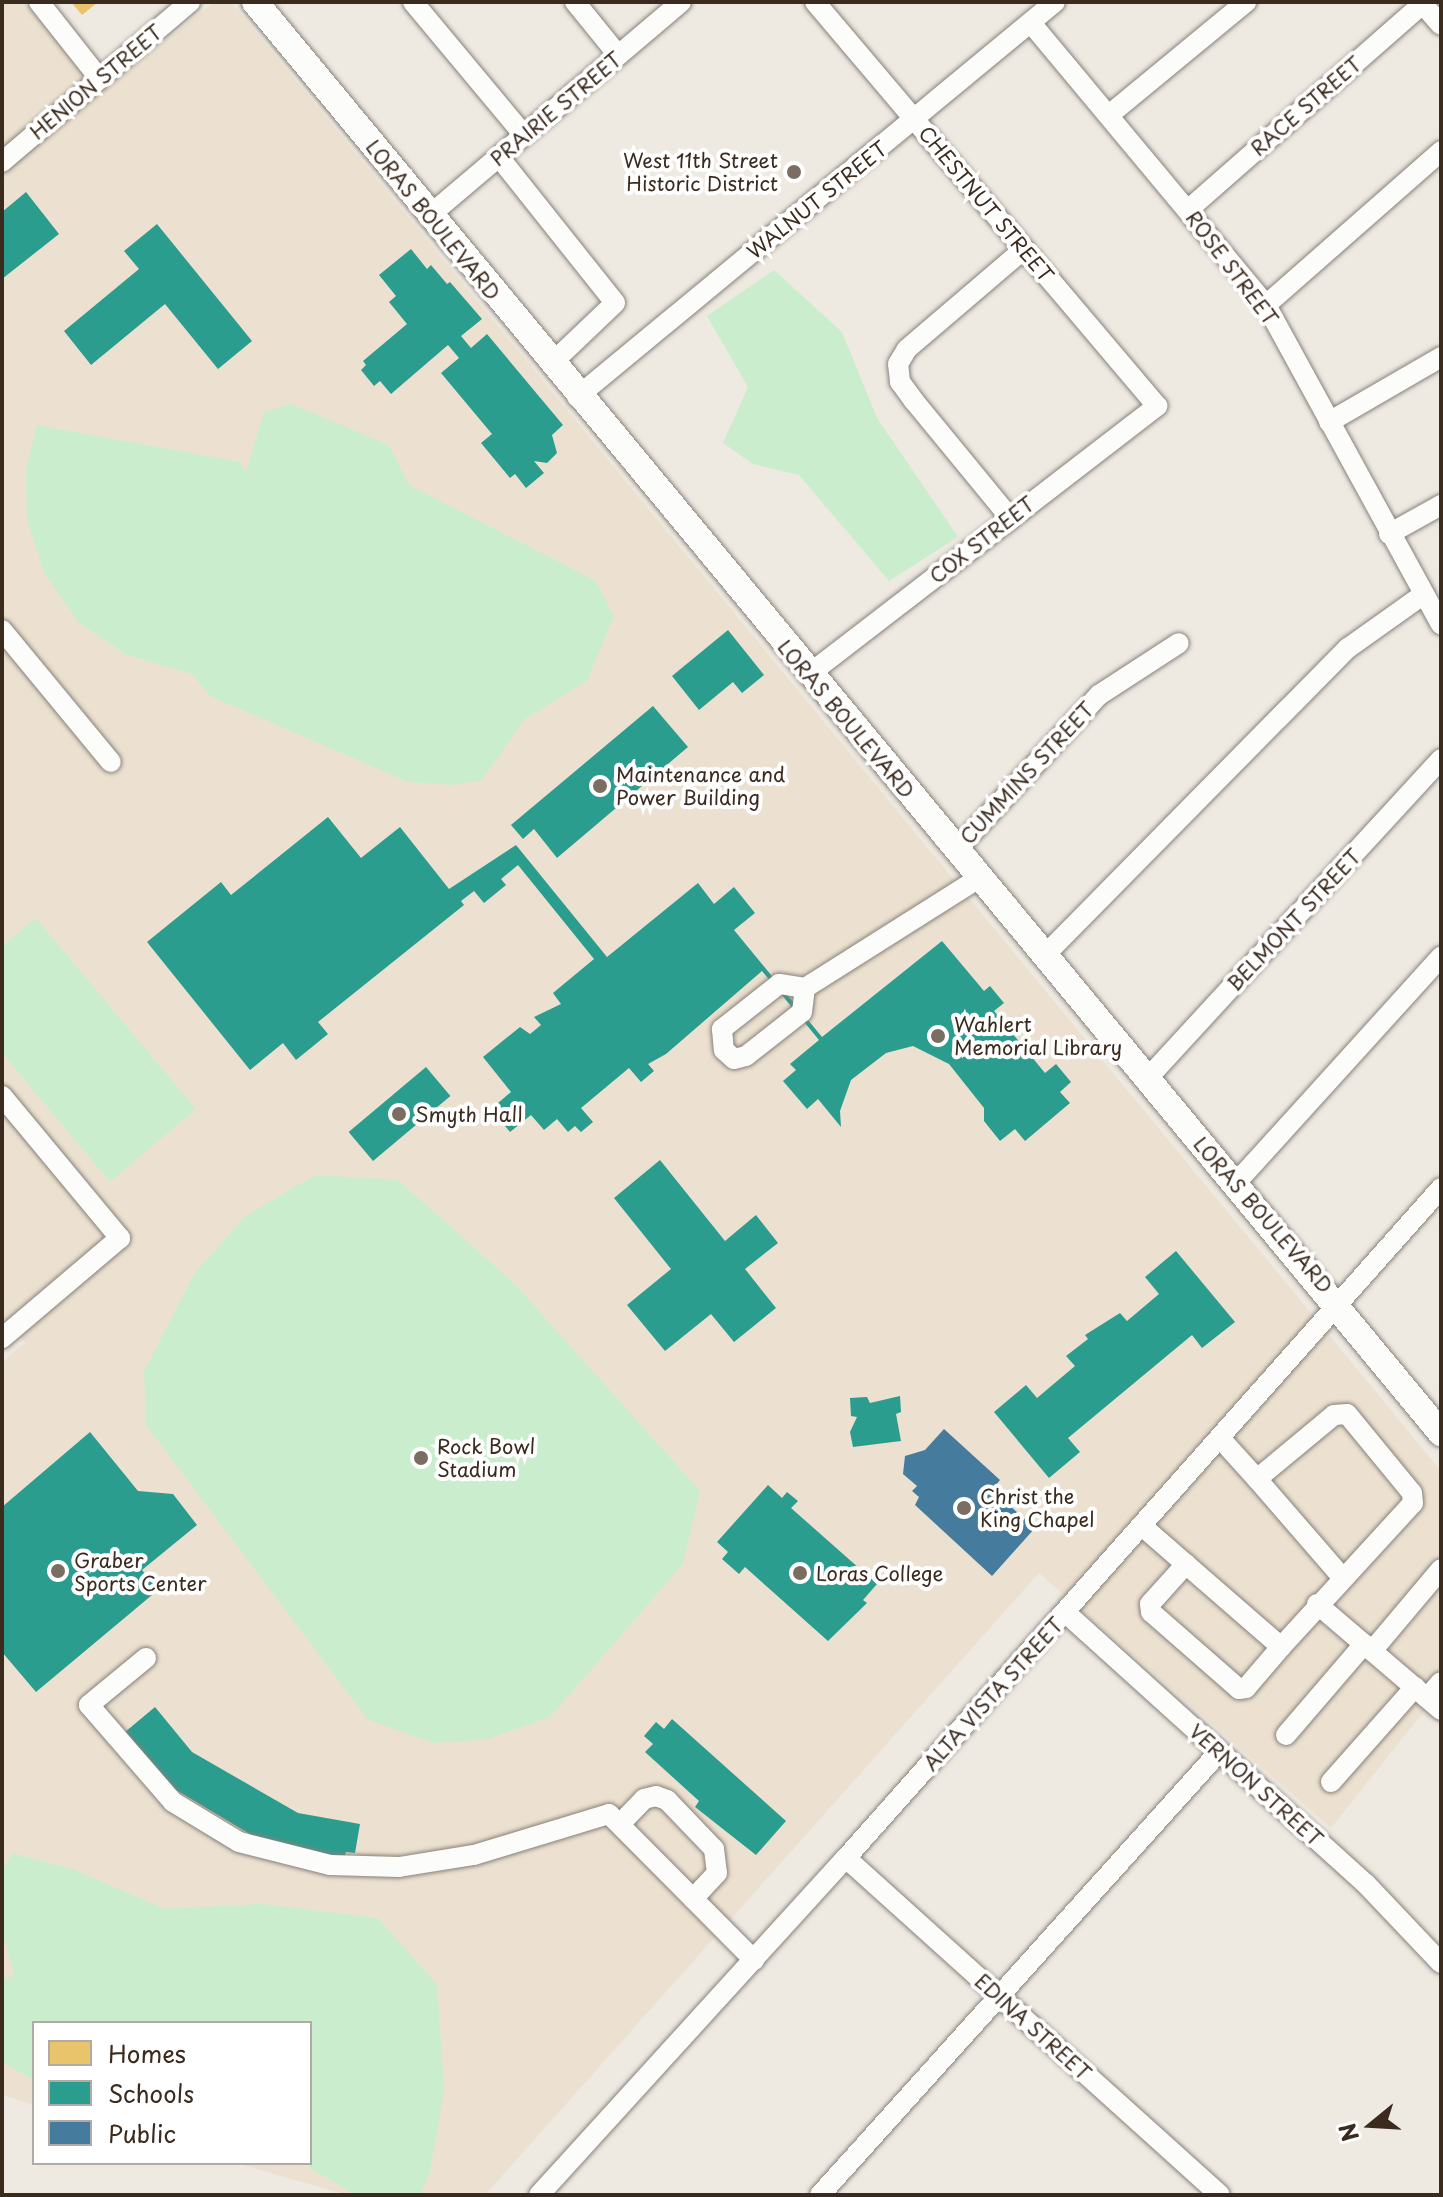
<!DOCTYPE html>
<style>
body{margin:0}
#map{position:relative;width:1443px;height:2197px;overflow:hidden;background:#eee9e1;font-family:"Playpen Sans",sans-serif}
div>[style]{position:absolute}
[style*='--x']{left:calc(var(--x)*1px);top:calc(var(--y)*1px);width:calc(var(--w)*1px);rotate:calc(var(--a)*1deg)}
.built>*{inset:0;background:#ece1d0}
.green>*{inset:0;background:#caeecd}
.homes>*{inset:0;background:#e9c46a}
.schools>*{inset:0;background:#2a9d8f;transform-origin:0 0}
.public>*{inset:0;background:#457b9d}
.roads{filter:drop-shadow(0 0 2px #87817b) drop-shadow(0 0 2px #87817b)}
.minor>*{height:20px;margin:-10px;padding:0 10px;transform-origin:10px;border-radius:10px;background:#fcfcfa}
.major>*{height:26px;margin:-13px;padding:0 13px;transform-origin:13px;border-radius:13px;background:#fcfcfa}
.dots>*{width:22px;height:22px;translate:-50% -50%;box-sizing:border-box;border:4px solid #fff;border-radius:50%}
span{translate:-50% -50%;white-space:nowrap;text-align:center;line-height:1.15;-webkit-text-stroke:8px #fff;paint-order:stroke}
.street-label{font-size:20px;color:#3b2a1e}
.poi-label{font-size:20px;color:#3b2a1e}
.right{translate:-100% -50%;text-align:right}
.left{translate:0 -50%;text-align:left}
.frame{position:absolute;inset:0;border:4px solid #3b2a1e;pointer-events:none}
.legend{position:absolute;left:32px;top:2021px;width:280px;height:144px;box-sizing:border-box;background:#fff;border:2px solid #b1aaa5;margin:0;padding:10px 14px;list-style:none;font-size:24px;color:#3b2a1e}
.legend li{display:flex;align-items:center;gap:16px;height:40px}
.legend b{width:40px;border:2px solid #b1aaa5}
.north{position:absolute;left:1331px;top:2085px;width:80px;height:80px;-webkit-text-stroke:6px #fff;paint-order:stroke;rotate:252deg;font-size:22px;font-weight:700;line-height:32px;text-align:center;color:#3b2a1e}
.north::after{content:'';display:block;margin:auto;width:28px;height:36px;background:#3b2a1e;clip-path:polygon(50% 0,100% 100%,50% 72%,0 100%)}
</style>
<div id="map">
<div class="built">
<div style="clip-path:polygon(24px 2px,99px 94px,214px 2px,231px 2px,1441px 1471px,1441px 1724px,1424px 1711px,1331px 1828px,1039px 1573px,485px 2195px,347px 2195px,236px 2163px,310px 2163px,310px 2023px,34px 2023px,34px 2105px,2px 2095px,2px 1362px,25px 1343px,2px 1315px,2px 3px)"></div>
</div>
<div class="green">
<div style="clip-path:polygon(774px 270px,842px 332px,877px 418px,958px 537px,889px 581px,799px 475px,753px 464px,723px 443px,748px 387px,707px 316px)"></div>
<div style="clip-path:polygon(292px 404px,389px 445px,409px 485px,596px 581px,614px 616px,587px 681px,525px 719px,482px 780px,454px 785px,408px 782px,210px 696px,192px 674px,127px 655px,80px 624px,44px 573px,27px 519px,26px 470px,37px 425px,240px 462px,246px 472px,264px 412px)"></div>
<div style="clip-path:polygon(36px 918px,196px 1109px,110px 1182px,2px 1053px,2px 946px)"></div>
<div style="clip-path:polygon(315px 1175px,398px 1180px,515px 1284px,700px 1491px,683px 1564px,550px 1717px,488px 1739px,434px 1743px,368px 1720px,146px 1425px,144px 1371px,196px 1271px,247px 1215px)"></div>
<div style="clip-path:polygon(12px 1853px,75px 1870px,165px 1909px,262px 1904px,378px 1918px,437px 1984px,444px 2090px,430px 2172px,420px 2195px,355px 2195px,302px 2163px,310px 2163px,310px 2023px,34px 2023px,34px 2080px,2px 2062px,2px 1982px,14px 1974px,2px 1932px,2px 1872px)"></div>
</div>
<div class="homes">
<div style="clip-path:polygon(71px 2px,98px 2px,82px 15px)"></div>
</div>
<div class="schools">
<div style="clip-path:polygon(26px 192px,59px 234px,2px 279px,2px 212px)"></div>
<div style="clip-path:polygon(157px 224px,252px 341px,218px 369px,165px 304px,91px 365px,64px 331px,139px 269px,124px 251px)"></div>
<div style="clip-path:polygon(411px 249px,427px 269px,431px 265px,447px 284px,450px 282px,482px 319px,461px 336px,471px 348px,487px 334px,563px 425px,552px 435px,557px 453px,547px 463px,534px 461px,544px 473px,526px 488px,515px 474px,510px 478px,481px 443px,492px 434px,441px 373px,459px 358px,448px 345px,391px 394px,380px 381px,374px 386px,361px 370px,366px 365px,363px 361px,407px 324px,389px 302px,396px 296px,379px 275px)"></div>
<div style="clip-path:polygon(728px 630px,764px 675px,742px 693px,733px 682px,699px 710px,672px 676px)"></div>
<div style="clip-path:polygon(653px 706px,688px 747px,557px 858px,534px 829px,523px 839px,511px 825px)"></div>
<div style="clip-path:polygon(328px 817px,361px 858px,400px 827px,449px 889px,516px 845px,607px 957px,698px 883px,714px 904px,734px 887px,755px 913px,734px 930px,822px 1037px,942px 941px,984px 991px,990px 986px,1004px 1003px,994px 1011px,1045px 1073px,1056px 1064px,1071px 1082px,1060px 1092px,1070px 1103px,1025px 1141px,1015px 1129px,1000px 1141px,984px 1121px,984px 1108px,949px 1064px,913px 1046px,886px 1053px,851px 1080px,840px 1111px,841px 1127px,818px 1099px,807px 1109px,783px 1081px,796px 1070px,790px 1064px,819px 1040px,762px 971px,666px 1054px,648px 1064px,654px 1071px,641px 1082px,629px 1068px,581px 1108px,593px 1122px,581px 1132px,575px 1126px,568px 1132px,557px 1119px,544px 1130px,531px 1115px,510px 1132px,491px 1109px,511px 1092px,483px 1057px,520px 1027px,530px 1034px,541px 1025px,534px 1017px,561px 1004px,553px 993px,594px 959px,518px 865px,501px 879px,506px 885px,484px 903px,474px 891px,461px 901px,464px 905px,318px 1022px,328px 1034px,296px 1060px,283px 1043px,250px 1070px,147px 942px,221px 882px,231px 895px)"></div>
<div style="left:426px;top:1067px;width:38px;height:101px;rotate:50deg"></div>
<div style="clip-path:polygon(660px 1160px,725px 1241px,756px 1215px,778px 1243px,745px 1269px,776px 1308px,734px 1342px,711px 1314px,665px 1351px,627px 1305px,671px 1269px,614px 1198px)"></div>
<div style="clip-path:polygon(1176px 1251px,1235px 1322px,1202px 1348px,1192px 1335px,1068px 1438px,1080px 1452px,1049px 1478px,994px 1412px,1026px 1385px,1037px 1398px,1075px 1366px,1066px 1356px,1088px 1339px,1085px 1335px,1120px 1313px,1127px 1321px,1159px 1294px,1145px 1277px)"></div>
<div style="clip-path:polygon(900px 1396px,901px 1412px,896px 1414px,901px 1441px,853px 1447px,850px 1432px,857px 1417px,851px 1416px,850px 1398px,867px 1397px,870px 1403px)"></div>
<div style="clip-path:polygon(90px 1432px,138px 1491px,173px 1494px,197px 1525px,142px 1570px,158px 1590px,36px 1692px,2px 1652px,2px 1507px)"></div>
<div style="clip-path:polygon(768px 1485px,782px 1498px,787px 1492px,798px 1501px,791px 1508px,877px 1584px,863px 1600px,867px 1603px,828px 1641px,745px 1567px,739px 1574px,722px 1559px,728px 1552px,717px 1542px)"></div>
<div style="clip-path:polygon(155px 1707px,192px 1752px,298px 1813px,360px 1824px,355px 1853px,346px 1852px,344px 1859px,270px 1846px,171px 1787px,125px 1732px)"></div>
<div style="clip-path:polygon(672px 1719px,786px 1821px,756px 1855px,695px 1807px,699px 1801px,645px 1752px,653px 1744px,644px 1736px,656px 1722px,664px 1729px)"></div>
</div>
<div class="public">
<div style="clip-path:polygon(944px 1429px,1000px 1480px,992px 1490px,1035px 1528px,992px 1576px,915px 1505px,919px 1497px,912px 1491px,917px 1486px,903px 1474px,905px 1456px,925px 1450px)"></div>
</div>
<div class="roads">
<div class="minor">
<div style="--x:39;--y:2;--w:97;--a:51.7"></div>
<div style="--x:413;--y:2;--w:173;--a:50.2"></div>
<div style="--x:575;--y:2;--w:68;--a:50.9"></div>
<div style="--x:1421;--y:2;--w:30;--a:49"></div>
<div style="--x:1031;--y:23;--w:367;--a:50.2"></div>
<div style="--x:1266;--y:305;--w:364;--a:61.3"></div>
<div style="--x:1109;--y:115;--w:178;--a:-39.5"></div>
<div style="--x:499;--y:157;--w:186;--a:51.5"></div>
<div style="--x:615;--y:303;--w:88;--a:136.4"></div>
<div style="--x:2;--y:162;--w:247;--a:-40.4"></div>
<div style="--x:1189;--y:209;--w:310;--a:-41.3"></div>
<div style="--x:430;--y:215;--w:329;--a:-40.3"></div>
<div style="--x:1266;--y:305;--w:233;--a:-41.3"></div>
<div style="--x:577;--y:397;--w:620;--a:-39.57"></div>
<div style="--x:1329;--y:422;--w:129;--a:-30.1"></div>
<div style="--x:1011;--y:519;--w:153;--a:-129.4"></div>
<div style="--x:914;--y:401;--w:24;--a:-126"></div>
<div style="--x:900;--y:382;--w:18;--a:-96"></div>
<div style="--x:898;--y:364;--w:17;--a:-59"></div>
<div style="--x:907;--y:349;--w:154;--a:-40.5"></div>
<div style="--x:1389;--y:534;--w:60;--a:-29.1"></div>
<div style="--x:2;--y:630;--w:171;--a:50.5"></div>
<div style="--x:808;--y:675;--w:441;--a:-37.6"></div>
<div style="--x:1157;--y:406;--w:529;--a:-130.25"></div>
<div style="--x:956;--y:850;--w:211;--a:-47.3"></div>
<div style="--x:1099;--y:695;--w:95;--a:-33"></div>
<div style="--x:1044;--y:956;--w:433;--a:-45.4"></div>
<div style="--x:1348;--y:648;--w:93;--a:-35.4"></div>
<div style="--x:805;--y:988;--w:26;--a:-171"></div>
<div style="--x:779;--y:984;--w:73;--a:141.7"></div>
<div style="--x:722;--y:1029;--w:21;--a:85"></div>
<div style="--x:724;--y:1050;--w:13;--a:42"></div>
<div style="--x:734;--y:1059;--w:12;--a:-14"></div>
<div style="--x:746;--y:1056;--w:71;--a:-38.2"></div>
<div style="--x:802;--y:1012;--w:24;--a:-83"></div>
<div style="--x:805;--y:988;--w:206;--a:-32.3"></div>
<div style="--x:1146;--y:1080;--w:436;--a:-47.4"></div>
<div style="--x:2;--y:1096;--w:185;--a:50.3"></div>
<div style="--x:120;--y:1238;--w:155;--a:139.7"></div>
<div style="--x:1235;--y:1184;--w:307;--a:-47.8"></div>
<div style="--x:1220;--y:1438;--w:55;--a:47.9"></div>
<div style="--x:1142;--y:1526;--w:184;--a:41"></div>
<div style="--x:1281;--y:1647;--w:54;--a:130.5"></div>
<div style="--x:1246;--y:1688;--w:7;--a:172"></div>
<div style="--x:1239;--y:1689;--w:117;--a:-138.8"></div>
<div style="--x:1151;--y:1612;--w:8;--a:-97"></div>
<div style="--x:1150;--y:1604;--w:54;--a:-48"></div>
<div style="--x:1317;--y:1604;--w:163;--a:40.5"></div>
<div style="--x:1066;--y:1613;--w:404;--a:42.1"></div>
<div style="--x:1366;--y:1884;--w:109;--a:46.5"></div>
<div style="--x:1281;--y:1647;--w:195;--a:-47.5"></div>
<div style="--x:1413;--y:1503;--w:10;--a:-96"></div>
<div style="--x:1412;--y:1493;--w:102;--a:-129.4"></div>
<div style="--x:1347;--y:1414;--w:13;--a:176"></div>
<div style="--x:1334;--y:1415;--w:100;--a:140.3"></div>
<div style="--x:1257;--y:1479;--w:128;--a:49.1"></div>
<div style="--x:1372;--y:1651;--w:107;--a:-49.9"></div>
<div style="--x:146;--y:1658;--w:74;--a:140.5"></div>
<div style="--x:89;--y:1705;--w:128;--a:49.1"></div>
<div style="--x:173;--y:1802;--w:77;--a:31.2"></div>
<div style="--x:239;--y:1842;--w:94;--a:14.2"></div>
<div style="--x:330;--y:1865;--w:69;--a:1.7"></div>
<div style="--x:399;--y:1867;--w:76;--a:-9.1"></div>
<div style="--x:474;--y:1855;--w:141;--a:-16.9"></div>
<div style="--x:609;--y:1814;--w:206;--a:45.2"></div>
<div style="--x:1427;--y:1698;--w:21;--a:-49"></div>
<div style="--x:1286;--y:1735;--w:120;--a:-49.4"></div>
<div style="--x:1331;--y:1782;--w:127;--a:-48.5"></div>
<div style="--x:621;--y:1823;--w:33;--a:-46"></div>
<div style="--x:644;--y:1799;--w:12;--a:-14"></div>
<div style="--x:656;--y:1796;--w:12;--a:20"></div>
<div style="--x:667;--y:1800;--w:68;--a:46.2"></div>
<div style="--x:714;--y:1849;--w:24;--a:83"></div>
<div style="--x:717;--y:1873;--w:35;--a:133"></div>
<div style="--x:846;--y:1858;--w:503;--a:42.02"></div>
<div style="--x:539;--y:2195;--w:456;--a:-47.7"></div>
<div style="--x:846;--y:1858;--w:896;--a:-48.39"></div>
<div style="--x:820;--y:2195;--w:596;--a:-47.99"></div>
</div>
<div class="major">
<div style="--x:255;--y:2;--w:1859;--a:50.35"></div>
</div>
</div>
<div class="dots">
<div style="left:794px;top:172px;background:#7a6d62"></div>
<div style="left:600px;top:786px;background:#7a6d62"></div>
<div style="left:938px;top:1036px;background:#7a6d62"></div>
<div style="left:399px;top:1114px;background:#7a6d62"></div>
<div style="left:421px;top:1458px;background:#7a6d62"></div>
<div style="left:964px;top:1508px;background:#7a6d62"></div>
<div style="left:58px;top:1571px;background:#7a6d62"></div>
<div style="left:800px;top:1573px;background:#7a6d62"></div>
</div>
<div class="street-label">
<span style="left:96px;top:82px;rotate:-40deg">HENION STREET</span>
<span style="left:1306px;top:106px;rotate:-41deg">RACE STREET</span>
<span style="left:556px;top:109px;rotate:-40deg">PRAIRIE STREET</span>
<span style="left:817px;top:200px;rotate:-39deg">WALNUT STREET</span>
<span style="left:986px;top:204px;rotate:50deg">CHESTNUT STREET</span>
<span style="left:433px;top:220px;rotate:51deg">LORAS BOULEVARD</span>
<span style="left:1232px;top:268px;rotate:53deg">ROSE STREET</span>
<span style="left:982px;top:540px;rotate:-38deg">COX STREET</span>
<span style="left:846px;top:719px;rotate:50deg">LORAS BOULEVARD</span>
<span style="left:1027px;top:773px;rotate:-47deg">CUMMINS STREET</span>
<span style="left:1294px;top:920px;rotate:-47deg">BELMONT STREET</span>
<span style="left:1263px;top:1215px;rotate:49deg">LORAS BOULEVARD</span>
<span style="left:993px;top:1694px;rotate:-48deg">ALTA VISTA STREET</span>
<span style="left:1256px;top:1785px;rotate:42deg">VERNON STREET</span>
<span style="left:1033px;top:2027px;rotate:42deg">EDINA STREET</span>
</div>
<div class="poi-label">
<span class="right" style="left:778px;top:172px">West 11th Street<br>Historic District</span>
<span class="left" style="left:616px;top:786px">Maintenance and<br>Power Building</span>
<span class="left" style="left:954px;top:1036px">Wahlert<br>Memorial Library</span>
<span class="left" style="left:415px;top:1114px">Smyth Hall</span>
<span class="left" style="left:437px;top:1458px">Rock Bowl<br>Stadium</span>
<span class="left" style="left:980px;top:1508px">Christ the<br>King Chapel</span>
<span class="left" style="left:74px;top:1572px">Graber<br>Sports Center</span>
<span class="left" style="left:816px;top:1573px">Loras College</span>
</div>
<div class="frame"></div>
<ul class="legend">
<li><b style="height:22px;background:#e9c46a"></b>Homes</li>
<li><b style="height:22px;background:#2a9d8f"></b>Schools</li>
<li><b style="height:22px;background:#457b9d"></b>Public</li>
</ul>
<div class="north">N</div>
</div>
